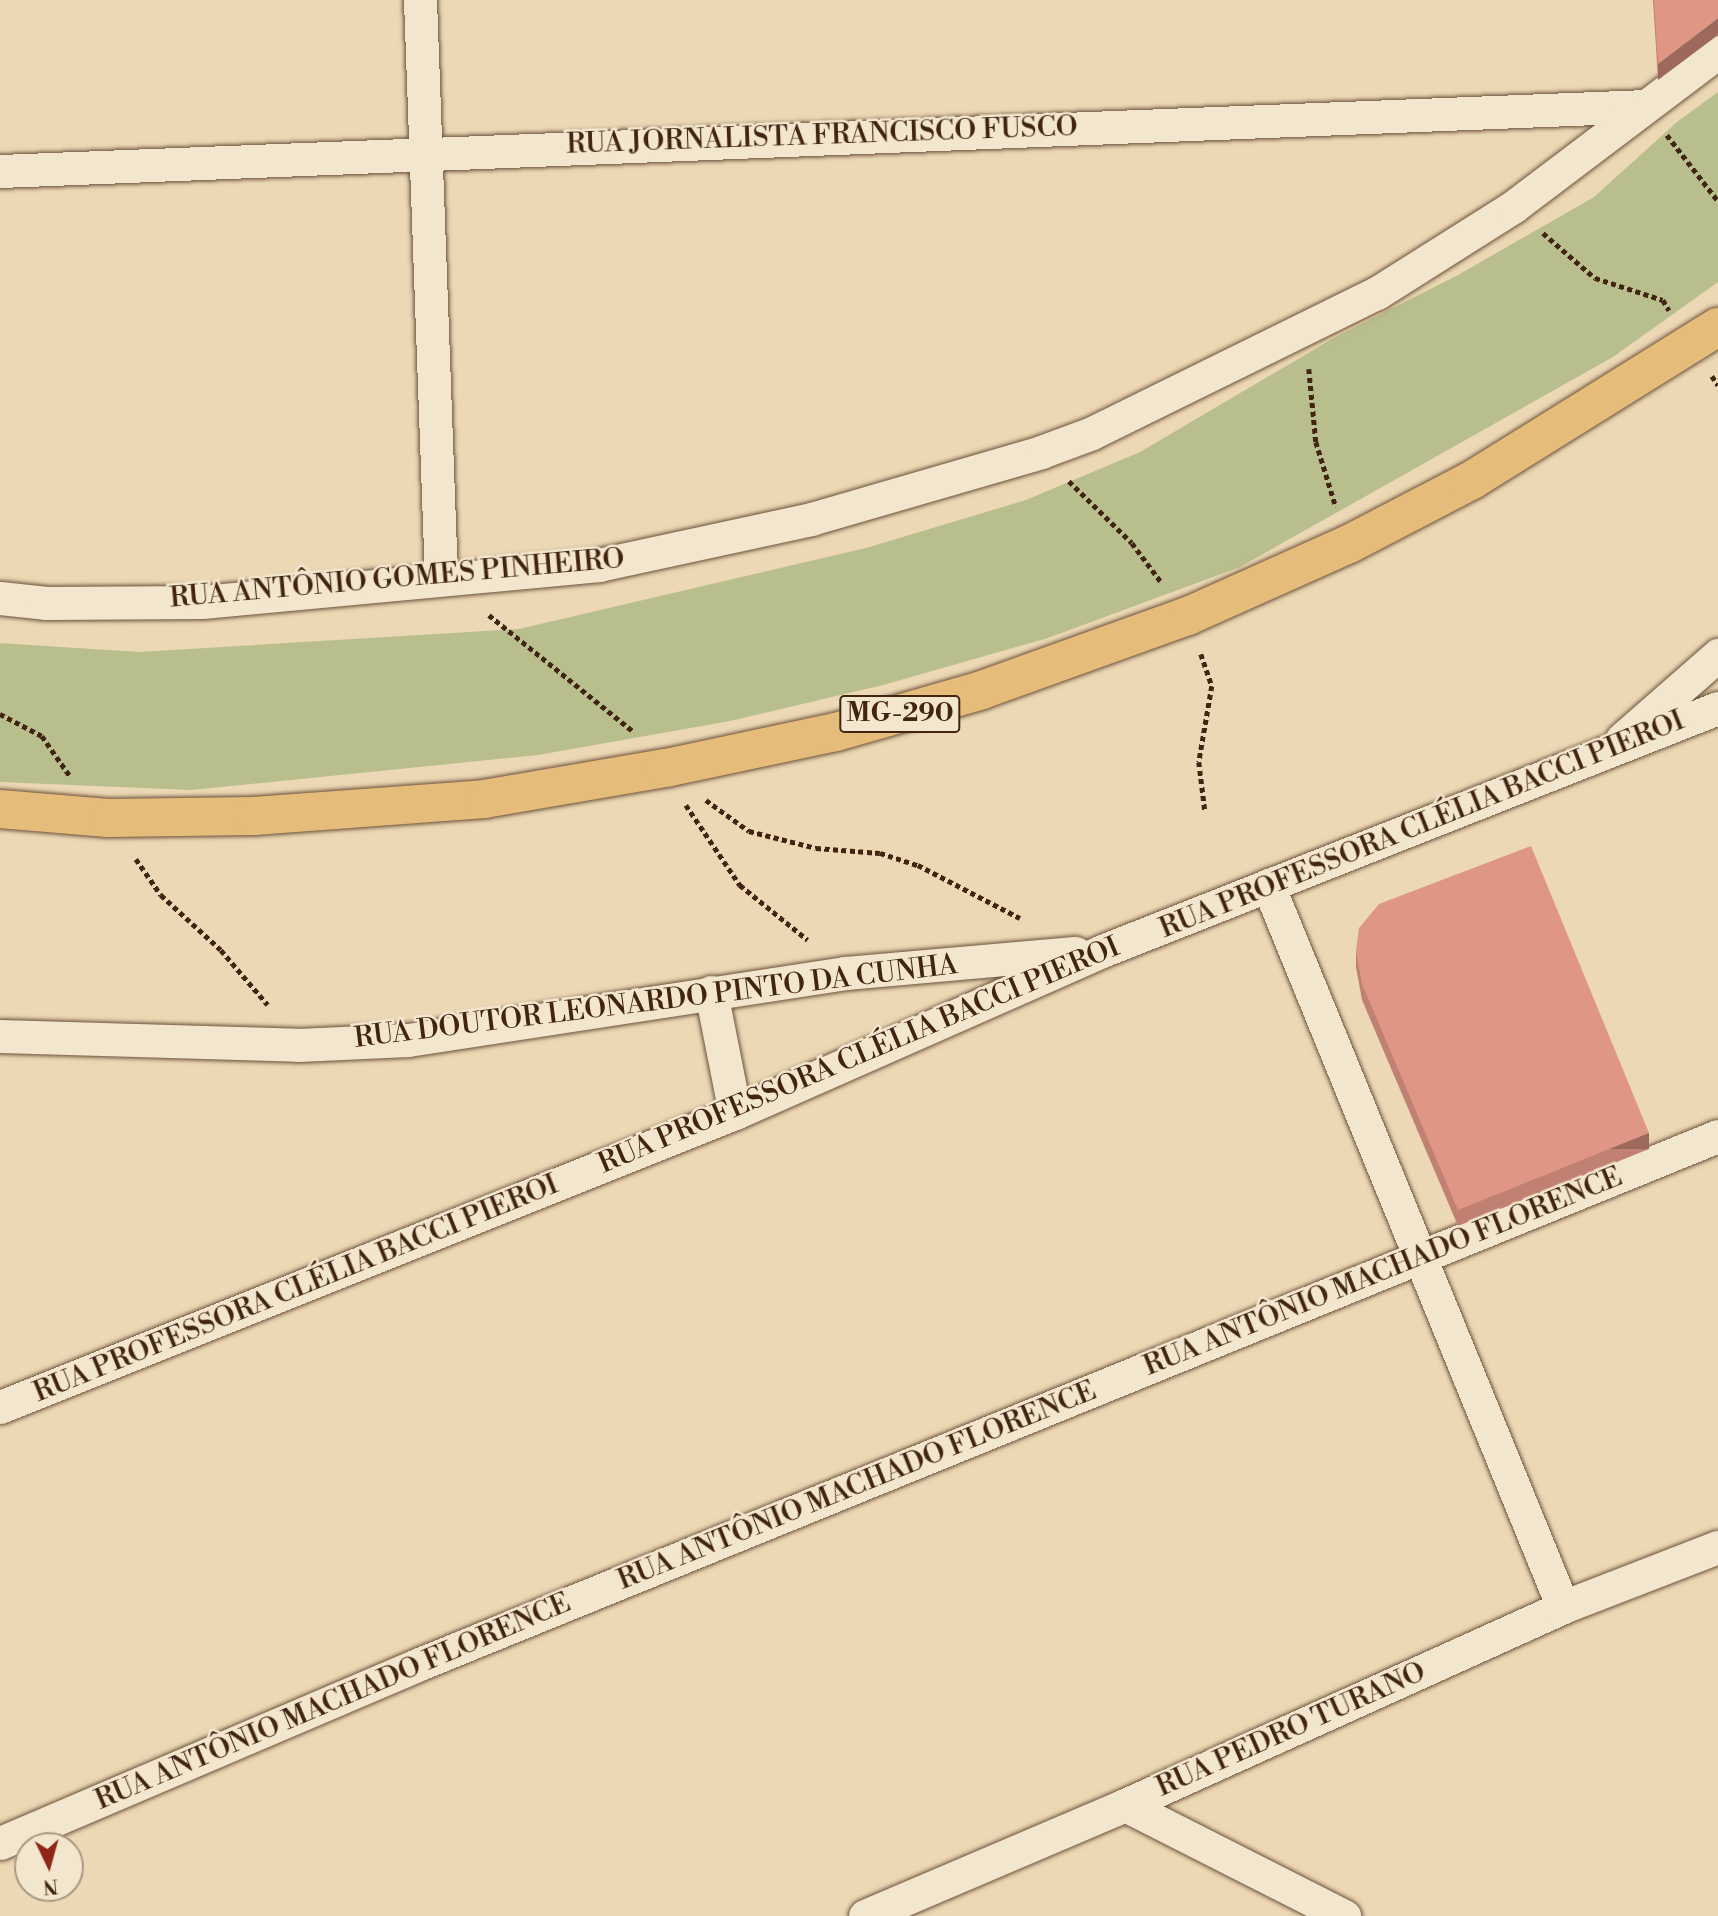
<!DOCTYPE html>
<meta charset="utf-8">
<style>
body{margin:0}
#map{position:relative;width:1718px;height:1916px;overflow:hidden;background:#ecd8b4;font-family:"Libre Bodoni",serif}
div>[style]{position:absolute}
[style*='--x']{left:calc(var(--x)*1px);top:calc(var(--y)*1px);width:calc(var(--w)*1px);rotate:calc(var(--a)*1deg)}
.green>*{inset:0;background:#b8bf8d}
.path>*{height:4.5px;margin-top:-2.25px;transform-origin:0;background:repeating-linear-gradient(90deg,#422413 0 5px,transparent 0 8.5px)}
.roads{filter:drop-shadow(0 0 2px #6c513b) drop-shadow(0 0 2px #6c513b)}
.minor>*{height:33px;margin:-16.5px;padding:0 16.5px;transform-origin:16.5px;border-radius:16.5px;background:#f3e6ce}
.trunk>*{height:38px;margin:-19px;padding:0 19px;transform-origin:19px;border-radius:19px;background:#e6bc7a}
.wall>*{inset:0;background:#c08172}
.shaded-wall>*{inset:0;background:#9c695c;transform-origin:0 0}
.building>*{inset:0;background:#df9684}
span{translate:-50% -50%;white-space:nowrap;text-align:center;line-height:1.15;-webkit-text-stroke:5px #f3e6ce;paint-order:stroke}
.shield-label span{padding:2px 5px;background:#f3e6ce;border:2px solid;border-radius:5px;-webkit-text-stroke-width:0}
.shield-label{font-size:26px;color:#422413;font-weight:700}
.street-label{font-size:28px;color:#422413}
.north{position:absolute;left:14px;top:1832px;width:70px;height:70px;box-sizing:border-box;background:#f3e6ce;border:2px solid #ac9883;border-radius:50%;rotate:175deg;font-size:19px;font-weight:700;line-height:28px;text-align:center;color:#422413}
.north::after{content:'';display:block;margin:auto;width:24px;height:32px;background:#8f2418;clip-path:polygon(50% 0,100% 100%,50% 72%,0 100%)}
</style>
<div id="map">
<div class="green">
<div style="clip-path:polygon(1718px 92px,1718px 282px,1613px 357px,1240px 567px,1048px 638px,883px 685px,730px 721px,538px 755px,191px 790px,0 782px,0 643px,139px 652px,519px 629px,866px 548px,1026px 500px,1140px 452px,1332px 339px,1458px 275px,1594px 197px,1677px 122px)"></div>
</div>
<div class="path">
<div style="--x:1667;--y:135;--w:83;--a:52.3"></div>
<div style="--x:1543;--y:233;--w:69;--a:40.9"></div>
<div style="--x:1595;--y:278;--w:71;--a:17.9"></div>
<div style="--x:1663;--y:300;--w:12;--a:59"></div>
<div style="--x:1309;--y:369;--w:73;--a:84.5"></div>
<div style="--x:1316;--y:442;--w:68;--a:72.9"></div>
<div style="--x:1712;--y:376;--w:11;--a:56"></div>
<div style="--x:1069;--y:481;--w:88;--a:44.5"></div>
<div style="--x:1132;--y:543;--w:50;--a:53.1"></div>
<div style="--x:489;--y:615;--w:186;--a:38.9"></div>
<div style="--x:1201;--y:654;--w:34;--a:71"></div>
<div style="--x:1212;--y:686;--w:77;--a:99.7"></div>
<div style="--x:1199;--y:762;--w:49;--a:83"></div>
<div style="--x:0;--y:714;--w:47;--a:27.6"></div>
<div style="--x:42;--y:736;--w:49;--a:55"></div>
<div style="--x:706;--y:800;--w:53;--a:35.8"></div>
<div style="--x:749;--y:831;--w:69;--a:14.2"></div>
<div style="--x:816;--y:848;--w:64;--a:4.5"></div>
<div style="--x:880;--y:853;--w:40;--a:18"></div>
<div style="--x:918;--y:865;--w:115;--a:27.5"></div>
<div style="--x:686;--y:805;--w:97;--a:56"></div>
<div style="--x:740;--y:885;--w:87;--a:39"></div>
<div style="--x:136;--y:859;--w:44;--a:55.2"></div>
<div style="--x:161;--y:895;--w:81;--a:42.5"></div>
<div style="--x:221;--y:950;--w:72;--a:49.5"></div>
</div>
<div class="roads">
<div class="minor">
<div style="--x:420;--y:0;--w:579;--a:87.92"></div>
<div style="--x:0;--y:171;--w:1645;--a:-2.26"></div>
<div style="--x:0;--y:598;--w:47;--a:6.1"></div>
<div style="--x:47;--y:603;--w:155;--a:-0.4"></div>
<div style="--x:202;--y:602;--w:399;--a:-5.3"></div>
<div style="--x:599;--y:565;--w:217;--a:-12.2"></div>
<div style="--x:811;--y:519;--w:240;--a:-16.2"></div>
<div style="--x:1041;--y:452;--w:54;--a:-20.4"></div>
<div style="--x:1092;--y:433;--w:318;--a:-26.2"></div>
<div style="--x:1377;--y:293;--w:161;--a:-32.3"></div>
<div style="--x:1513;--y:207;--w:257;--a:-37.1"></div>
<div style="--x:1622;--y:739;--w:128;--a:-41.2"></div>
<div style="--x:1268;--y:885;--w:780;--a:67.78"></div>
<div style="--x:711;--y:992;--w:123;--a:78.8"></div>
<div style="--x:0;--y:1036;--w:298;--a:1.7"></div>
<div style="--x:298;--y:1045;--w:110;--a:-2.6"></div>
<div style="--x:408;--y:1040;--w:442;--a:-8.7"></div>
<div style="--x:845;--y:973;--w:231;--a:-5"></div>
<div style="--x:0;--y:1407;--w:792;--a:-21.8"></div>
<div style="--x:735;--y:1113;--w:401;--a:-23.8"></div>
<div style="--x:1102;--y:951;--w:662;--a:-21.53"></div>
<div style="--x:1125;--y:1805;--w:246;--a:26.9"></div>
<div style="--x:0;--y:1843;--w:453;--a:-23.1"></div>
<div style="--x:417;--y:1665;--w:1404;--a:-22.13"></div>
<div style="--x:865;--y:1916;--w:283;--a:-23.1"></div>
<div style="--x:1125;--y:1805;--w:481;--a:-24.3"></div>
<div style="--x:1563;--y:1607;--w:166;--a:-21.2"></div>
</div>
<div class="trunk">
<div style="--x:0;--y:809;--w:108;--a:4.8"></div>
<div style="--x:108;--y:818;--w:146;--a:-0.8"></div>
<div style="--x:254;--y:816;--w:231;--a:-4.2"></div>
<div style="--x:484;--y:799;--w:185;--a:-9.7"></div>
<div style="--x:666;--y:768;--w:174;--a:-12"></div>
<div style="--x:836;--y:732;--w:152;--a:-16"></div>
<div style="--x:982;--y:690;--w:219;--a:-19.8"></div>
<div style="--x:1188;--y:616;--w:176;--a:-24.1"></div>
<div style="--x:1349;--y:544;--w:139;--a:-27.5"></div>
<div style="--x:1472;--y:480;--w:290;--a:-31.9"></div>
</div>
</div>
<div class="wall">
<div style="clip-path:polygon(1653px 0,1718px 0,1658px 80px)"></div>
<div style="clip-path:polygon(1356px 951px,1649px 1149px,1458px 1226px,1362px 1000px,1356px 967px)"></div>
</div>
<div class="shaded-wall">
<div style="clip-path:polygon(1718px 18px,1718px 35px,1658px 80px,1658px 64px)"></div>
<div style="left:1649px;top:1133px;width:16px;height:206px;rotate:90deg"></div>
</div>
<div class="building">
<div style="clip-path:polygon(1654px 0,1718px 0,1718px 18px,1658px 64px)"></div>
<div style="clip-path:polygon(1531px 846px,1649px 1133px,1458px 1210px,1362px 984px,1356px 951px,1359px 928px,1379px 904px)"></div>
</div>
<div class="shield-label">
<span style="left:900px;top:714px">MG-290</span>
</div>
<div class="street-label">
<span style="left:822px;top:136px;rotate:-2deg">RUA JORNALISTA FRANCISCO FUSCO</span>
<span style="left:397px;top:579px;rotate:-5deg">RUA ANTÔNIO GOMES PINHEIRO</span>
<span style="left:1422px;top:825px;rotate:-22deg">RUA PROFESSORA CLÉLIA BACCI PIEROI</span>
<span style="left:656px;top:1002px;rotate:-7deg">RUA DOUTOR LEONARDO PINTO DA CUNHA</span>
<span style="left:859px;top:1056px;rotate:-23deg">RUA PROFESSORA CLÉLIA BACCI PIEROI</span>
<span style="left:1383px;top:1272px;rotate:-22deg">RUA ANTÔNIO MACHADO FLORENCE</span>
<span style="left:296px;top:1289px;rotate:-22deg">RUA PROFESSORA CLÉLIA BACCI PIEROI</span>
<span style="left:857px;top:1486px;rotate:-22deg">RUA ANTÔNIO MACHADO FLORENCE</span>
<span style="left:333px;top:1702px;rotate:-23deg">RUA ANTÔNIO MACHADO FLORENCE</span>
<span style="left:1291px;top:1730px;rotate:-24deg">RUA PEDRO TURANO</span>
</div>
<div class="north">N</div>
</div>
